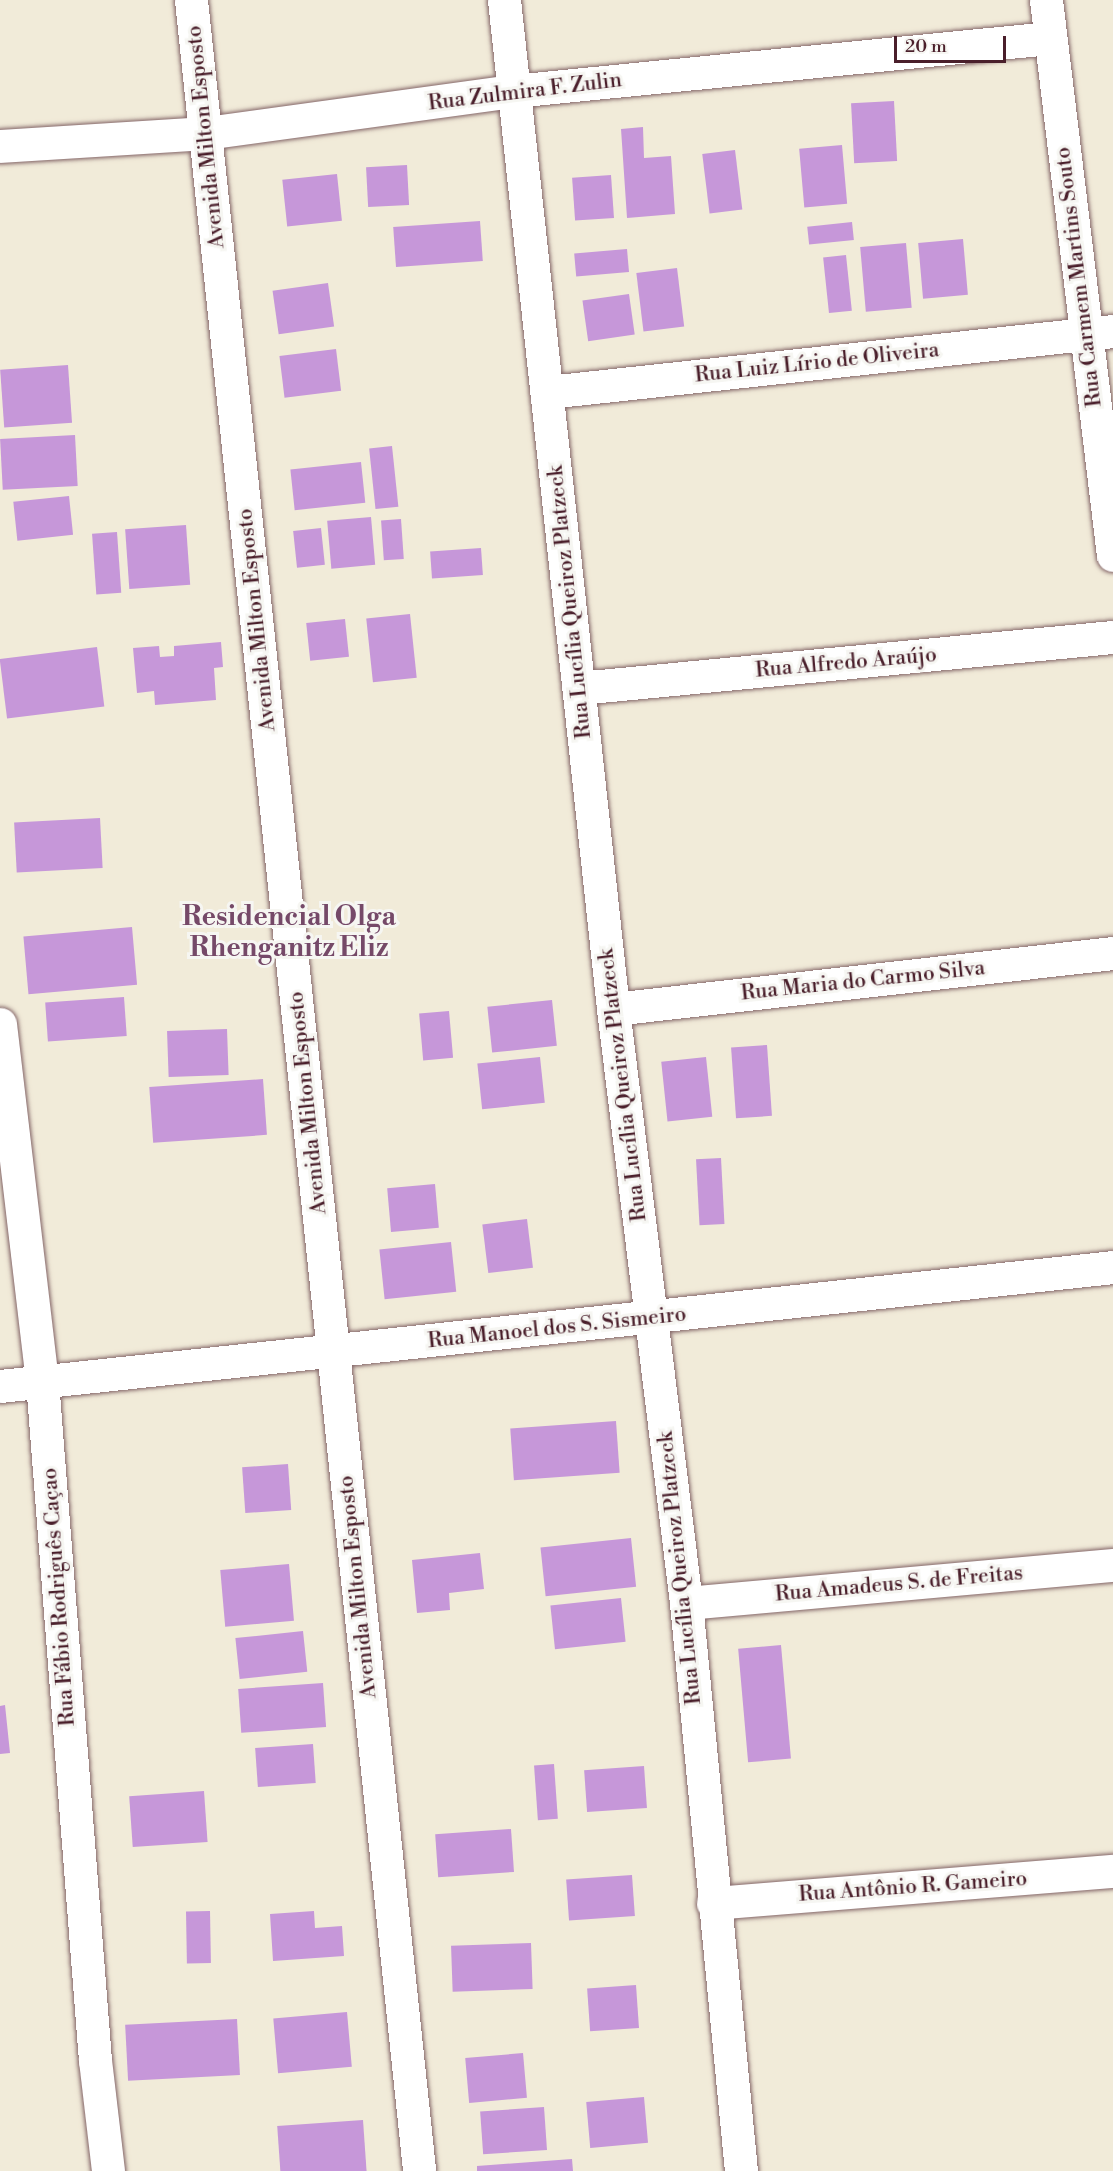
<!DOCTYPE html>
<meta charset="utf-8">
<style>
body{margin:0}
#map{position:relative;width:1113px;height:2171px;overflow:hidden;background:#f1ebd9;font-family:"Libre Bodoni",serif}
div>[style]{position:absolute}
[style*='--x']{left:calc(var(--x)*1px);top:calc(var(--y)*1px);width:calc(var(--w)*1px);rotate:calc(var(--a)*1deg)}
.building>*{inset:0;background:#c697d9;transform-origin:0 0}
.roads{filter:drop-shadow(0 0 2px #846668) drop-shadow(0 0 2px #846668)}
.street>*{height:33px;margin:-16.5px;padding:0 16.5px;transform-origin:16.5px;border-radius:16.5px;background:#fff}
.secondary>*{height:33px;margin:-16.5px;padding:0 16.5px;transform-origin:16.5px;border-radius:16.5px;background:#fff}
span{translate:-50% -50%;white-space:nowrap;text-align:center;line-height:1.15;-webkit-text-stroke:6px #f6f6f2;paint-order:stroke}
.street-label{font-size:21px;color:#4a1f2b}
.district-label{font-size:27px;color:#754968;font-weight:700}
.scale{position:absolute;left:894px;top:36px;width:112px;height:27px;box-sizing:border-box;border:3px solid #4a1f2b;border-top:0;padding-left:8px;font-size:18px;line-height:21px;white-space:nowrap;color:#4a1f2b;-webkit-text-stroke:4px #f6f6f2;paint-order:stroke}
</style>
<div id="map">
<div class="building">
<div style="left:894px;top:101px;width:60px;height:43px;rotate:87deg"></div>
<div style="clip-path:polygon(643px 127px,644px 158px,671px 156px,675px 214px,627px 218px,621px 129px)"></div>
<div style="left:842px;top:145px;width:59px;height:43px;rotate:85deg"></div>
<div style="left:735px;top:150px;width:60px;height:33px;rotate:83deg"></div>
<div style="left:407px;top:165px;width:40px;height:41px;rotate:87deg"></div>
<div style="left:337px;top:174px;width:47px;height:55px;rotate:84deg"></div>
<div style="left:611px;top:175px;width:43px;height:39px;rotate:86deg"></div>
<div style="left:480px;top:221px;width:40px;height:87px;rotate:86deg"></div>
<div style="left:852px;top:222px;width:18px;height:45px;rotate:84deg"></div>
<div style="left:963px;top:239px;width:56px;height:45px;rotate:85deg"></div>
<div style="left:906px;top:243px;width:65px;height:46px;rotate:85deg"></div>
<div style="left:627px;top:249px;width:23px;height:53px;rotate:85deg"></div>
<div style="left:846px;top:255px;width:56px;height:23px;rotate:84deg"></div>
<div style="left:677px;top:268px;width:59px;height:41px;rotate:83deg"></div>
<div style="left:328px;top:283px;width:44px;height:56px;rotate:82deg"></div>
<div style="left:629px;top:294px;width:41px;height:47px;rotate:82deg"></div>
<div style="left:336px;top:349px;width:42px;height:57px;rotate:83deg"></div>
<div style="left:68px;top:365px;width:58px;height:68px;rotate:86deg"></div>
<div style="left:75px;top:435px;width:51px;height:75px;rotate:87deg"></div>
<div style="left:392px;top:446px;width:61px;height:23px;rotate:84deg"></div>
<div style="left:361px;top:462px;width:41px;height:71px;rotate:84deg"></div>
<div style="left:69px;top:496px;width:39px;height:56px;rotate:84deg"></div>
<div style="left:371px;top:517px;width:48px;height:44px;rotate:85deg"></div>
<div style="left:401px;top:519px;width:40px;height:20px;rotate:86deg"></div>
<div style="left:186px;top:525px;width:60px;height:61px;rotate:86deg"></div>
<div style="left:321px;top:528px;width:37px;height:28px;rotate:84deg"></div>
<div style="left:117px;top:532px;width:61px;height:25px;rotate:86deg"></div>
<div style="left:481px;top:548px;width:27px;height:51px;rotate:86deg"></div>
<div style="left:410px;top:614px;width:64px;height:44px;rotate:84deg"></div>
<div style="left:345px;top:619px;width:38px;height:39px;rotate:84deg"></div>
<div style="clip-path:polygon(221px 642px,223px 667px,214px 668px,216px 700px,155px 705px,154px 691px,137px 693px,133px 648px,159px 646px,160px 657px,174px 656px,174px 646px)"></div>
<div style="left:97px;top:647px;width:60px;height:98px;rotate:83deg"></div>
<div style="left:100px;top:818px;width:50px;height:86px;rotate:87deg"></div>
<div style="left:132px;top:927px;width:58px;height:109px;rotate:85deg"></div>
<div style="left:124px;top:997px;width:39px;height:79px;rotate:86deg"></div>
<div style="left:552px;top:1000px;width:46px;height:65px;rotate:84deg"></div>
<div style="left:449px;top:1011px;width:47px;height:30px;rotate:85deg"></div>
<div style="left:227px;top:1029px;width:46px;height:60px;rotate:88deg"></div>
<div style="left:767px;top:1045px;width:71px;height:36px;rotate:86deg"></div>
<div style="left:540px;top:1057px;width:46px;height:63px;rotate:84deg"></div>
<div style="left:706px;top:1057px;width:60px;height:45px;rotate:84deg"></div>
<div style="left:263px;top:1079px;width:56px;height:114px;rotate:86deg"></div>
<div style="left:721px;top:1158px;width:66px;height:25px;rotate:87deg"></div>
<div style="left:435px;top:1184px;width:44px;height:48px;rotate:85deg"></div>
<div style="left:527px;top:1219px;width:49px;height:45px;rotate:83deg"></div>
<div style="left:451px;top:1242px;width:50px;height:72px;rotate:84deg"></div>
<div style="left:616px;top:1421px;width:52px;height:106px;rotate:86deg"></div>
<div style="left:288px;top:1464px;width:46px;height:46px;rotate:86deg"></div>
<div style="left:631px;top:1538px;width:49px;height:91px;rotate:84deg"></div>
<div style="clip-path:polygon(480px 1553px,484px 1589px,449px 1593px,450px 1610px,417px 1613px,412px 1560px)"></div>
<div style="left:289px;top:1564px;width:57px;height:69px;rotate:85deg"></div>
<div style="left:621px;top:1598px;width:44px;height:71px;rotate:84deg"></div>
<div style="left:303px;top:1631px;width:41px;height:68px;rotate:84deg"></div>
<div style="left:781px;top:1645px;width:114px;height:43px;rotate:85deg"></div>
<div style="left:323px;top:1683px;width:44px;height:85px;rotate:86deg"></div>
<div style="clip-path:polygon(5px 1705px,10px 1753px,0 1754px,0 1706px)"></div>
<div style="left:313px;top:1744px;width:39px;height:58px;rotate:86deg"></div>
<div style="left:554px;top:1764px;width:55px;height:20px;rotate:86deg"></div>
<div style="left:644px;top:1766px;width:42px;height:60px;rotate:86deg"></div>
<div style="left:204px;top:1791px;width:51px;height:75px;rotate:86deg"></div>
<div style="left:511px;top:1829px;width:43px;height:76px;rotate:86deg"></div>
<div style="left:632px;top:1875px;width:41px;height:66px;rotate:86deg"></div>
<div style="left:210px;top:1911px;width:52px;height:24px;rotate:89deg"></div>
<div style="clip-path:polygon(314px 1911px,315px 1928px,342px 1926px,344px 1956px,273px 1961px,270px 1914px)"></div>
<div style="left:531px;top:1943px;width:46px;height:80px;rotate:88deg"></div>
<div style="left:636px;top:1985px;width:43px;height:49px;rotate:86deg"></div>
<div style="left:347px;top:2012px;width:55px;height:74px;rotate:85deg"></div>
<div style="left:237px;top:2019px;width:56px;height:112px;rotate:87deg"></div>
<div style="left:523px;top:2053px;width:45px;height:58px;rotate:85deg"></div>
<div style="left:644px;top:2097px;width:46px;height:58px;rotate:85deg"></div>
<div style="left:544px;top:2107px;width:43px;height:64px;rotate:86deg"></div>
<div style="left:363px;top:2120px;width:51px;height:86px;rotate:86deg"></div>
<div style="clip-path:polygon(572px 2159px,573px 2171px,477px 2171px,477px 2166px)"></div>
</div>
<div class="roads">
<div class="street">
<div style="--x:191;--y:0;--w:2183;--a:84"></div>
<div style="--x:504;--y:0;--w:1015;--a:83.83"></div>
<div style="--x:613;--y:1009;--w:598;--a:82.99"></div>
<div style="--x:686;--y:1603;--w:571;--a:84.47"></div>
<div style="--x:0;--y:146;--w:206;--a:-3.6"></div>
<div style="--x:206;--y:133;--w:310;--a:-7.8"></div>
<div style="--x:513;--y:91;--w:540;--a:-5.64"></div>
<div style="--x:548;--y:392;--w:568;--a:-6.16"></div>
<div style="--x:579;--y:688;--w:536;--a:-5.46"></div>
<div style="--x:613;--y:1009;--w:503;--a:-6.39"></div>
<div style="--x:0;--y:1024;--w:359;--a:83.3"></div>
<div style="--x:42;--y:1381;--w:681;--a:85.54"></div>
<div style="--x:95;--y:2060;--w:112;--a:83.3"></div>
<div style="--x:0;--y:1386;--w:1119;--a:-6.1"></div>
<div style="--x:686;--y:1603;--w:429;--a:-5.1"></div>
<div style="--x:713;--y:1903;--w:401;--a:-4.6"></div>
</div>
<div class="secondary">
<div style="--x:1046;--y:0;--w:559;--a:83.12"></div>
</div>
</div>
<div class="street-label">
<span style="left:525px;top:92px;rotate:-7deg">Rua Zulmira F. Zulin</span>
<span style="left:206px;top:137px;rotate:-96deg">Avenida Milton Esposto</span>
<span style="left:1079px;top:277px;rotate:-97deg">Rua Carmem Martins Souto</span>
<span style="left:817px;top:363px;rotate:-6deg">Rua Luiz Lírio de Oliveira</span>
<span style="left:570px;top:602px;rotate:-96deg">Rua Lucília Queiroz Platzeck</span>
<span style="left:257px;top:620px;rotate:-96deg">Avenida Milton Esposto</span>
<span style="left:846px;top:663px;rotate:-5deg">Rua Alfredo Araújo</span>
<span style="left:863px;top:981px;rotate:-6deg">Rua Maria do Carmo Silva</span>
<span style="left:623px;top:1085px;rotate:-97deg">Rua Lucília Queiroz Platzeck</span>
<span style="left:308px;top:1103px;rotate:-96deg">Avenida Milton Esposto</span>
<span style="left:557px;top:1328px;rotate:-6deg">Rua Manoel dos S. Sismeiro</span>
<span style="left:680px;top:1568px;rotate:-96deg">Rua Lucília Queiroz Platzeck</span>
<span style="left:899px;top:1584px;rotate:-5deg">Rua Amadeus S. de Freitas</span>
<span style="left:358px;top:1587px;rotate:-96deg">Avenida Milton Esposto</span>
<span style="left:59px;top:1597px;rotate:-94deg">Rua Fábio Rodriguês Caçao</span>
<span style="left:913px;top:1887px;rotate:-4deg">Rua Antônio R. Gameiro</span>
</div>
<div class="district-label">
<span style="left:289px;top:933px">Residencial Olga<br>Rhenganitz Eliz</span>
</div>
<div class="scale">20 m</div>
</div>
